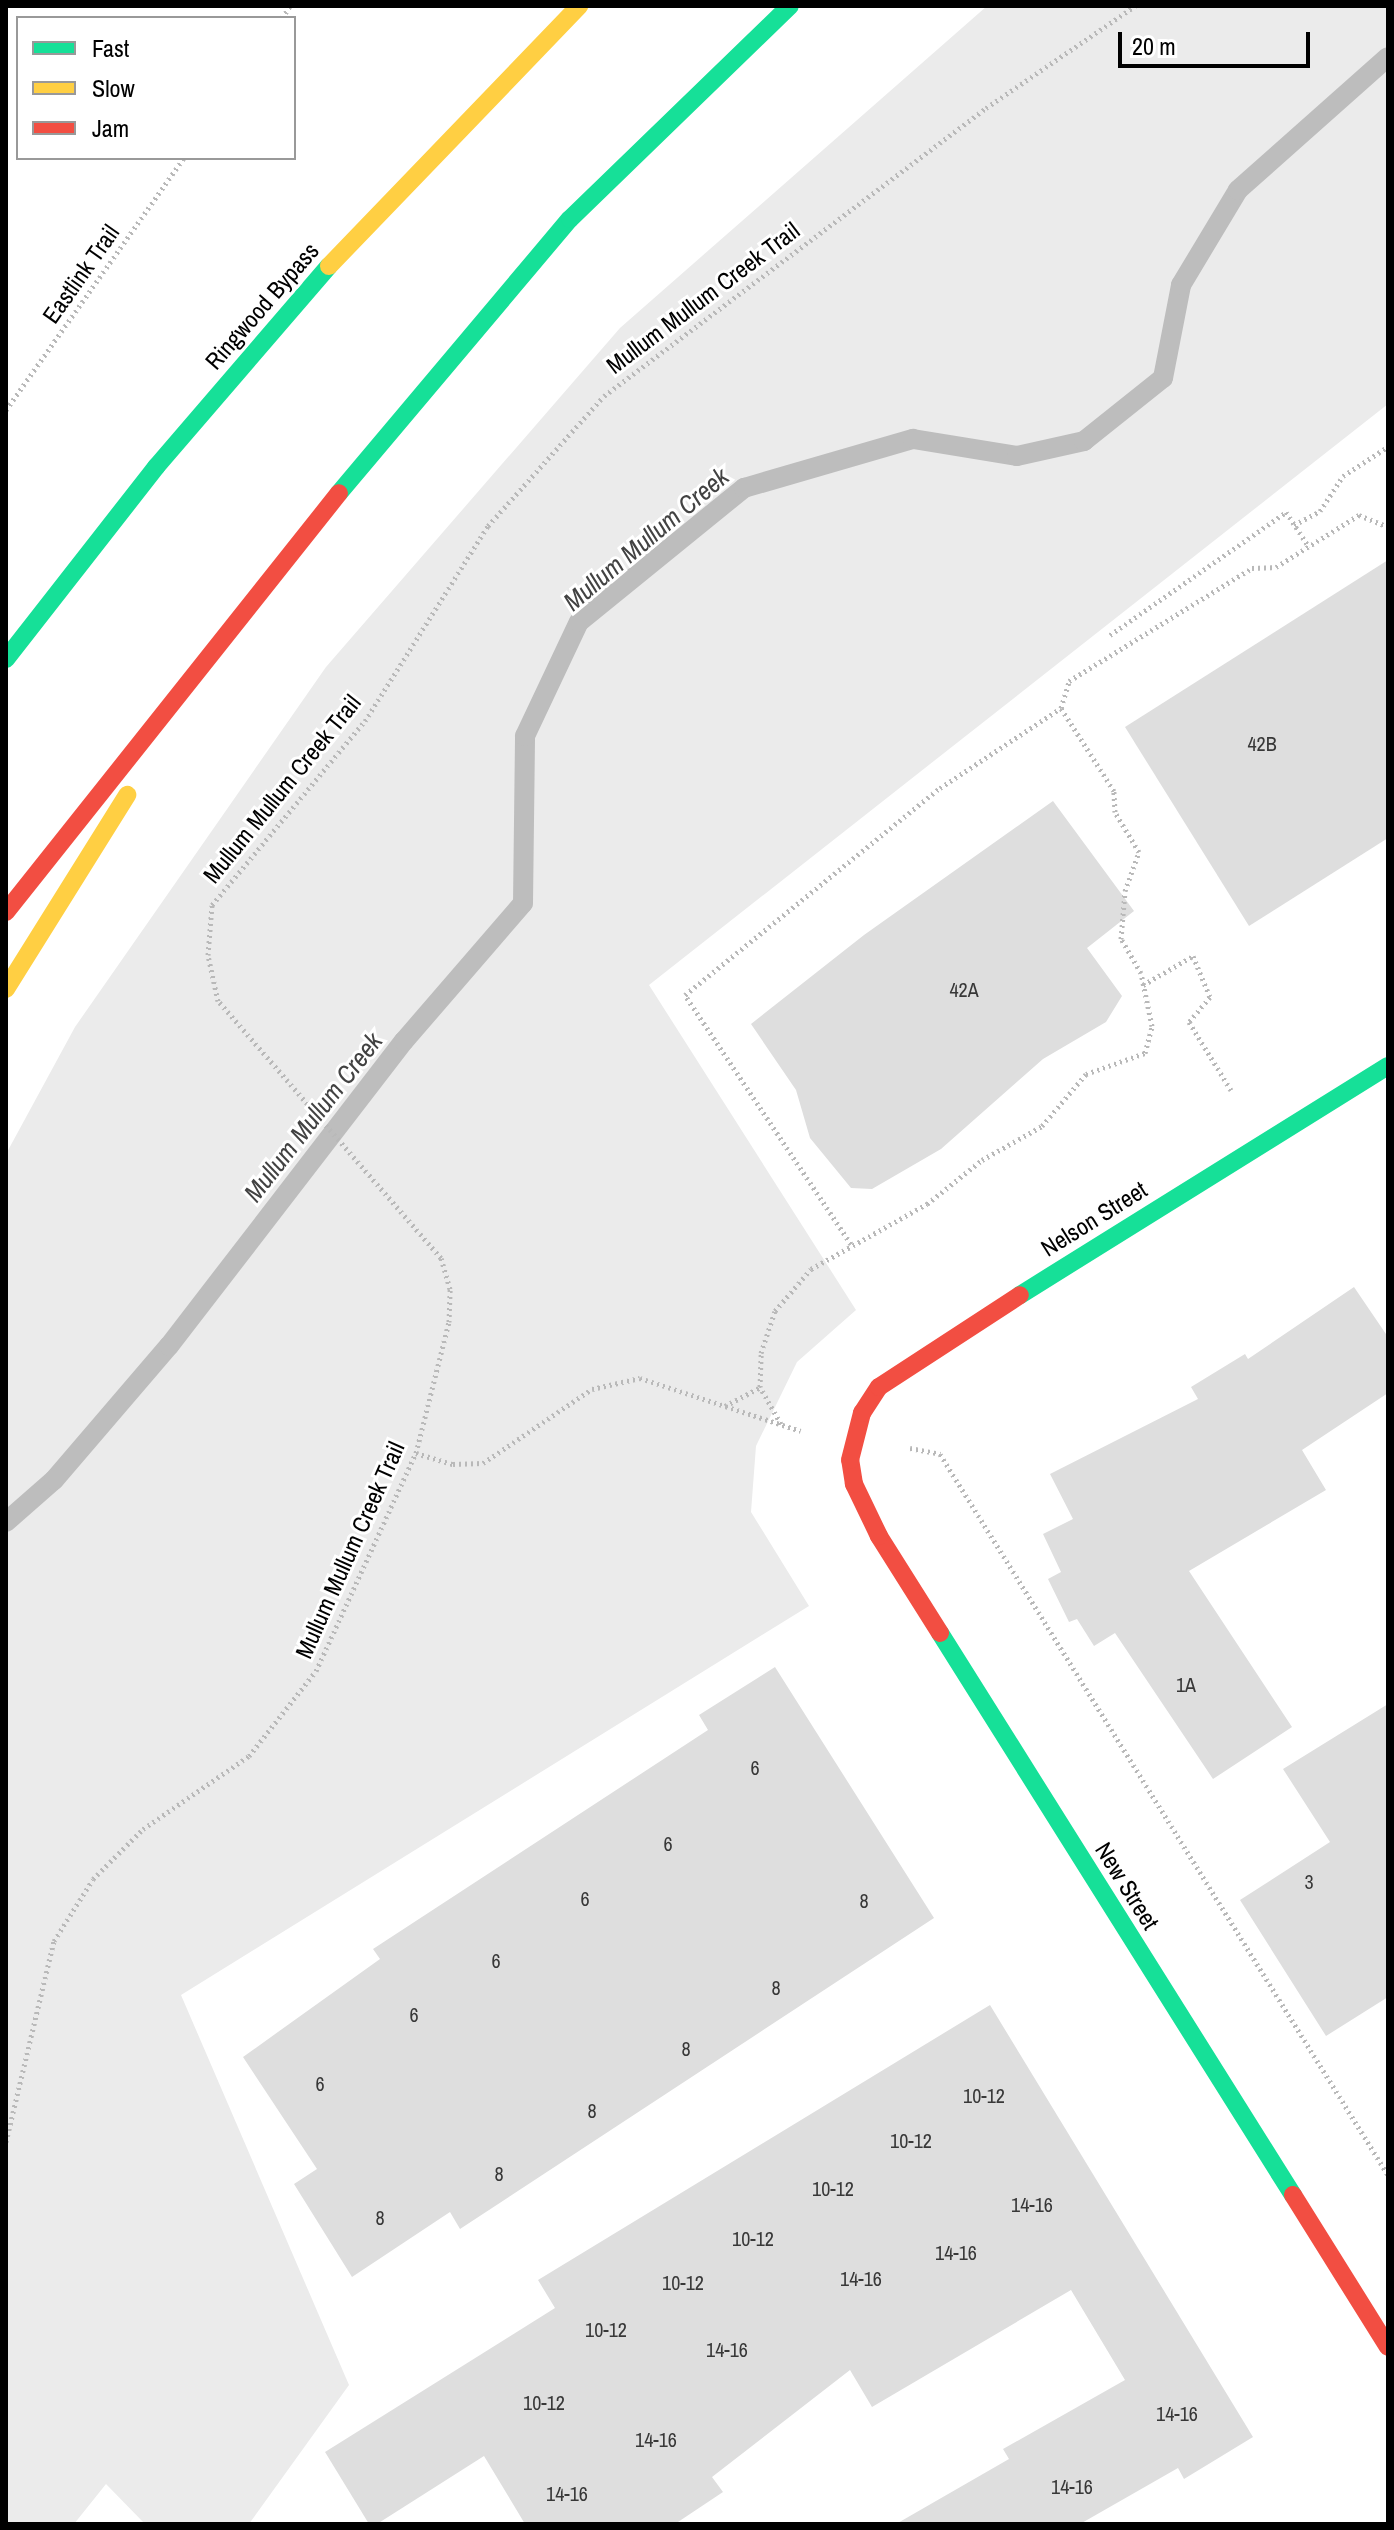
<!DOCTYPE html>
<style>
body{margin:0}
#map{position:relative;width:1394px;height:2530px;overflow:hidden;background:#fff;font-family:"Archivo Narrow",sans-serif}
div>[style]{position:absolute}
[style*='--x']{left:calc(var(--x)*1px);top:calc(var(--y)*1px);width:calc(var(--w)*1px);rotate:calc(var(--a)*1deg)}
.green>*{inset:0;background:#ebebeb}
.stream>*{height:20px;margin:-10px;padding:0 10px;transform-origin:10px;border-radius:10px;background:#bdbdbd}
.building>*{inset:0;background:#dedede}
.path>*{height:5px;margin-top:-2.5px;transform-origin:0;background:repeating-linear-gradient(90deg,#b9b9b9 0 2px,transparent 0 6px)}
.fast>*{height:18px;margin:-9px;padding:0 9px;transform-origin:9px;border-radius:9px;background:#16e098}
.slow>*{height:18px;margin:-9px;padding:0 9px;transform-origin:9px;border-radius:9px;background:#ffcf43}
.jam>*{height:18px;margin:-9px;padding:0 9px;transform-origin:9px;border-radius:9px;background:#f24e42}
span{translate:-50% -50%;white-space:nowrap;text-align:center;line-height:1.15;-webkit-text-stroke:6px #fff;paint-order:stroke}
.number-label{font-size:20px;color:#383838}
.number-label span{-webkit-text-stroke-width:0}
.street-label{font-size:24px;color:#000}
.water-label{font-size:26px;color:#424242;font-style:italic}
.frame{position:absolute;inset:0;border:8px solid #000;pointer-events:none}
.legend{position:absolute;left:16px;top:16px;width:280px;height:144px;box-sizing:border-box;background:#fff;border:2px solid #999;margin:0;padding:10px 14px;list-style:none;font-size:24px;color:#000}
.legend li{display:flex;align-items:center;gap:16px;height:40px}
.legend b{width:40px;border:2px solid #999}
.scale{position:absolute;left:1118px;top:32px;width:192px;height:36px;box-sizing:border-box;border:4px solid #000;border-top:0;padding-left:10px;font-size:24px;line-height:28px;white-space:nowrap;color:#000;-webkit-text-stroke:6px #fff;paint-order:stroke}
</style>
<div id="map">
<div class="green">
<div style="clip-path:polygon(987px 6px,1388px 6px,1388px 404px,649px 985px,856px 1310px,797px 1362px,756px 1446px,751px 1512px,809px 1606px,181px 1995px,349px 2385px,249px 2524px,145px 2524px,106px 2484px,74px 2524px,6px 2524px,6px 1154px,75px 1027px,326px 667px,620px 328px)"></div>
</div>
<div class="stream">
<div style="--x:6;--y:1522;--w:64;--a:-41.2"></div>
<div style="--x:54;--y:1480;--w:177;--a:-49.4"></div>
<div style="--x:169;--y:1346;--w:385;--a:-52.4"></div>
<div style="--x:404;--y:1041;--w:182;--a:-49.2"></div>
<div style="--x:523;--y:903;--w:167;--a:-89.3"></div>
<div style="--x:525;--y:736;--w:126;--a:-64.7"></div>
<div style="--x:579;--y:622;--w:213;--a:-39.1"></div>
<div style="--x:744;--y:488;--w:176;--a:-16.2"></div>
<div style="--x:913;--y:439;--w:105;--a:9.3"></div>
<div style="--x:1017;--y:456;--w:69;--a:-12.6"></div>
<div style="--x:1084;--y:441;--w:101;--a:-38.6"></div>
<div style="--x:1163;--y:378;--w:95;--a:-79"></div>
<div style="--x:1181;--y:285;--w:111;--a:-59"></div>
<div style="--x:1238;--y:190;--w:200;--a:-41.6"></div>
</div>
<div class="building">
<div style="clip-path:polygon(1388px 560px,1388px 838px,1249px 926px,1125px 727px)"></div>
<div style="clip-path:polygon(1053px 801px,1134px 911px,1087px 948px,1122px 996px,1106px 1022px,1043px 1059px,941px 1149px,872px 1189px,851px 1188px,810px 1138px,796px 1090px,751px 1024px,864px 935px)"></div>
<div style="clip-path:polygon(1354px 1287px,1388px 1337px,1388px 1393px,1302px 1450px,1326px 1490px,1189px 1571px,1292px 1727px,1213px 1779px,1115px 1633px,1094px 1646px,1077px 1619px,1069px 1622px,1048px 1579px,1061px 1572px,1043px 1534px,1073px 1519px,1050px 1474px,1198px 1399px,1191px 1387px,1245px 1354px,1248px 1359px)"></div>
<div style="clip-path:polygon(775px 1667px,934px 1918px,460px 2229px,450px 2212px,352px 2277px,294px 2184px,317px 2169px,243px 2057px,380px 1959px,373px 1949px,708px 1730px,699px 1715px)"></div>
<div style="clip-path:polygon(1388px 1704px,1388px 1997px,1326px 2036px,1240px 1900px,1330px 1842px,1283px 1769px)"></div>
<div style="clip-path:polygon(990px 2005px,1253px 2437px,1184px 2479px,1178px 2468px,1080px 2524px,896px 2524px,1009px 2459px,1003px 2449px,1125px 2380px,1071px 2290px,872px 2407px,850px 2370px,712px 2477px,723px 2492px,675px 2524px,525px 2524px,484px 2456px,377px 2524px,369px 2524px,325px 2452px,555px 2308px,538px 2280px)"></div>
</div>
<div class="path">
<div style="--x:282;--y:18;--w:14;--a:-56"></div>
<div style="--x:6;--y:410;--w:309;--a:-54.8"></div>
<div style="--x:1294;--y:525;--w:30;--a:-28"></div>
<div style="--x:1320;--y:511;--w:42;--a:-56.7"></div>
<div style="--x:1343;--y:476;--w:51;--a:-33.1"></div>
<div style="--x:1110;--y:635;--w:215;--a:-34.9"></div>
<div style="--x:1286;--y:512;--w:42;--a:56.7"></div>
<div style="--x:1143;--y:985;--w:58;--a:-30.1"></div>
<div style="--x:1193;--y:956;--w:44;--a:67.5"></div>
<div style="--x:1210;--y:997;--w:33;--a:130"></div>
<div style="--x:1189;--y:1022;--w:80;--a:58.3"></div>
<div style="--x:851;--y:1244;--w:299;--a:-123.7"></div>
<div style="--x:685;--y:995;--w:328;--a:-39.1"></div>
<div style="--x:940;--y:788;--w:145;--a:-33.5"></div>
<div style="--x:725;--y:1406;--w:40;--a:-28"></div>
<div style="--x:781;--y:1424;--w:43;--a:-119.6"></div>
<div style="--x:760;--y:1387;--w:34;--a:-88"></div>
<div style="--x:761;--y:1353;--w:44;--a:-71.6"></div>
<div style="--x:775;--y:1311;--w:55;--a:-49.4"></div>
<div style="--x:811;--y:1269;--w:133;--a:-29.3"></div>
<div style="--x:927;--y:1204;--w:70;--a:-38.7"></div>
<div style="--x:982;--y:1160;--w:69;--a:-29.5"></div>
<div style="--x:1042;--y:1126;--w:68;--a:-49.8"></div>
<div style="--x:1086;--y:1074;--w:63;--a:-19.6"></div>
<div style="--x:1145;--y:1053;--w:28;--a:-75"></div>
<div style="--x:1152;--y:1026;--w:54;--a:-101.7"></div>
<div style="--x:1141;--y:973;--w:39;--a:-120"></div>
<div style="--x:1121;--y:939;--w:48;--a:-85.2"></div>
<div style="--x:1125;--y:891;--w:41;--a:-70.3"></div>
<div style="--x:1139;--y:852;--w:47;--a:-121"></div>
<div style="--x:1115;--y:812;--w:21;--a:-93"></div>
<div style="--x:1114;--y:791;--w:98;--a:-122.6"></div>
<div style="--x:1061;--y:708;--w:28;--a:-73"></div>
<div style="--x:1069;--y:681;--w:215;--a:-31.7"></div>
<div style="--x:1252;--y:568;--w:24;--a:-2"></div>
<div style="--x:1276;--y:567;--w:98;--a:-32.1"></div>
<div style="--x:1359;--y:515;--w:31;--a:22"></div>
<div style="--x:910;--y:1448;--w:31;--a:11"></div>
<div style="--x:940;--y:1454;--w:849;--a:58.14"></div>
<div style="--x:416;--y:1453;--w:39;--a:17"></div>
<div style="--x:453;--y:1464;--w:30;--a:-2"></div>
<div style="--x:483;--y:1463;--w:132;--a:-34.2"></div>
<div style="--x:592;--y:1389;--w:49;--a:-12.9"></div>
<div style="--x:640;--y:1378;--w:169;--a:18.2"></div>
<div style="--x:6;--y:2142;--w:207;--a:-76.6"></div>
<div style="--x:54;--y:1941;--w:73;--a:-57.8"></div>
<div style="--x:93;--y:1879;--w:71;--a:-45"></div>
<div style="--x:143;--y:1829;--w:129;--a:-34.6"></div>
<div style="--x:249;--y:1756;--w:108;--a:-51.8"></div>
<div style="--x:316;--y:1671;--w:240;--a:-65.4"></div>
<div style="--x:416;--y:1453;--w:135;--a:-75.9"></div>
<div style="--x:449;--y:1322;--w:33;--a:-88"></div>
<div style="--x:450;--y:1289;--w:32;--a:-106"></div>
<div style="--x:441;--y:1258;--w:340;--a:-130.9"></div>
<div style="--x:218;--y:1001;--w:47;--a:-102.3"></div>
<div style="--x:208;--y:955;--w:50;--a:-85.4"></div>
<div style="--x:212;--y:905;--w:239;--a:-50.3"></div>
<div style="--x:365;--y:721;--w:231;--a:-57.8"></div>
<div style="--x:488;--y:526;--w:174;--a:-48.3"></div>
<div style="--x:604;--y:396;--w:478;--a:-37"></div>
<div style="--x:986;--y:108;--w:181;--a:-34.4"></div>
</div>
<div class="fast">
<div style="--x:339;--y:493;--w:358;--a:-49.9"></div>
<div style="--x:570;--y:219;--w:306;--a:-44.1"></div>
<div style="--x:6;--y:659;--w:244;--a:-52"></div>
<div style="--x:156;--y:467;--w:265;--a:-49.3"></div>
<div style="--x:1020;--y:1295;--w:433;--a:-31.9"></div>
<div style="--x:940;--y:1633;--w:664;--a:57.87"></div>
</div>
<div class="slow">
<div style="--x:329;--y:266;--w:361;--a:-46.1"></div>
<div style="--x:6;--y:989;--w:229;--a:-58"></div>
</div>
<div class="jam">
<div style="--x:6;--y:912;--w:535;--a:-51.52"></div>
<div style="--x:940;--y:1633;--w:115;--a:-122.2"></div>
<div style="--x:879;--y:1536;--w:58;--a:-115.7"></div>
<div style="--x:854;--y:1484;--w:24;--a:-99"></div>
<div style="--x:850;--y:1460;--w:49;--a:-75.7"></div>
<div style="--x:862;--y:1413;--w:31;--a:-57"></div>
<div style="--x:879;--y:1387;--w:168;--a:-33.1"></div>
<div style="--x:1293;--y:2195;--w:179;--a:58"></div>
</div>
<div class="number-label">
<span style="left:1262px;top:743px">42B</span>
<span style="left:964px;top:989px">42A</span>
<span style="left:1186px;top:1684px">1A</span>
<span style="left:755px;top:1767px">6</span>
<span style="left:668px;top:1843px">6</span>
<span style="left:1309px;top:1881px">3</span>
<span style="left:585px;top:1898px">6</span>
<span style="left:864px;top:1900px">8</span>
<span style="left:496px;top:1960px">6</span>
<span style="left:776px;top:1987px">8</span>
<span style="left:414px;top:2014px">6</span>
<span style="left:686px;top:2048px">8</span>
<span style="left:320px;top:2083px">6</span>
<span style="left:984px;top:2095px">10-12</span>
<span style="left:592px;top:2110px">8</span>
<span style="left:911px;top:2140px">10-12</span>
<span style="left:499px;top:2173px">8</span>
<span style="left:833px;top:2188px">10-12</span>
<span style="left:1032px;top:2204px">14-16</span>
<span style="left:380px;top:2217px">8</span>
<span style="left:753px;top:2238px">10-12</span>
<span style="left:956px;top:2252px">14-16</span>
<span style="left:861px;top:2278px">14-16</span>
<span style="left:683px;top:2282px">10-12</span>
<span style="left:606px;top:2329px">10-12</span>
<span style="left:727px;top:2349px">14-16</span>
<span style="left:544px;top:2402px">10-12</span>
<span style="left:1177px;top:2413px">14-16</span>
<span style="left:656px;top:2439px">14-16</span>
<span style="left:1072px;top:2486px">14-16</span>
<span style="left:567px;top:2493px">14-16</span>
</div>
<div class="street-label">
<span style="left:81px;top:274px;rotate:-55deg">Eastlink Trail</span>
<span style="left:703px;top:298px;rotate:-37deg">Mullum Mullum Creek Trail</span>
<span style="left:262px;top:306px;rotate:-49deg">Ringwood Bypass</span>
<span style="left:282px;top:789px;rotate:-51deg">Mullum Mullum Creek Trail</span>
<span style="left:1094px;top:1219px;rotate:-32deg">Nelson Street</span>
<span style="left:350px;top:1550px;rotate:-66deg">Mullum Mullum Creek Trail</span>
<span style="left:1127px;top:1886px;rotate:58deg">New Street</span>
</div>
<div class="water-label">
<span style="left:646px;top:539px;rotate:-40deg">Mullum Mullum Creek</span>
<span style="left:313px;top:1117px;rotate:-52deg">Mullum Mullum Creek</span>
</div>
<div class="frame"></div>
<ul class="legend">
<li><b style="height:10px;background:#16e098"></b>Fast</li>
<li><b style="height:10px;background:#ffcf43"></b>Slow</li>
<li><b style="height:10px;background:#f24e42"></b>Jam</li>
</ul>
<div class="scale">20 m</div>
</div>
